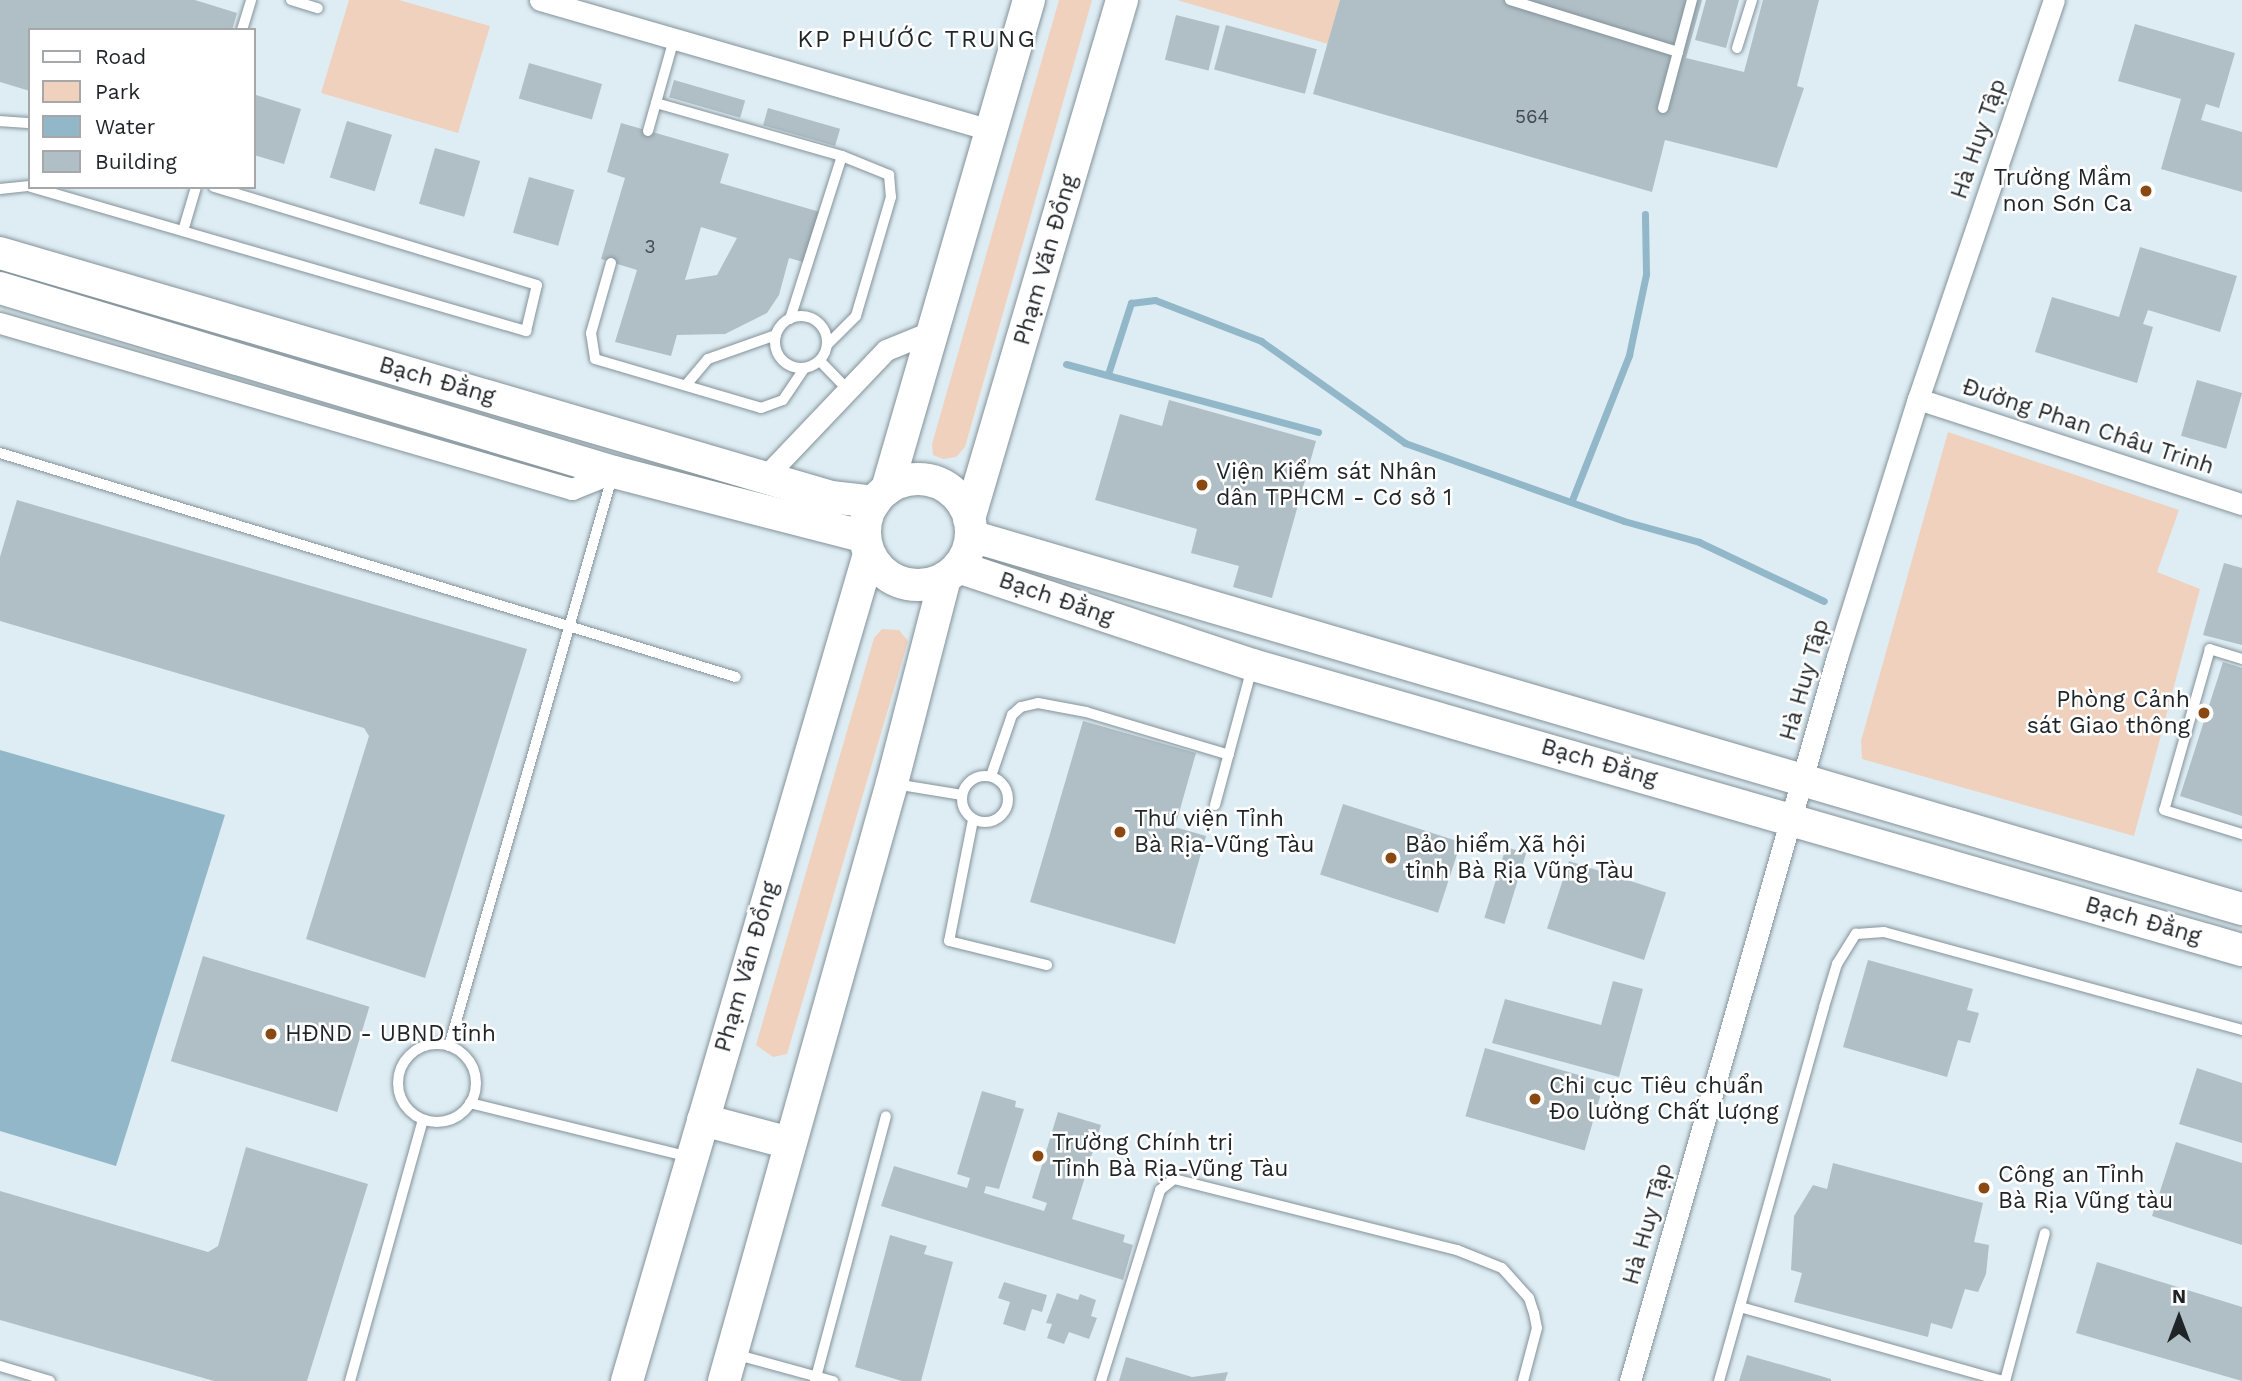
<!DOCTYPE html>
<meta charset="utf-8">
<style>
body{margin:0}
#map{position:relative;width:2242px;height:1381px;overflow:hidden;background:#deedf4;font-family:"Work Sans",sans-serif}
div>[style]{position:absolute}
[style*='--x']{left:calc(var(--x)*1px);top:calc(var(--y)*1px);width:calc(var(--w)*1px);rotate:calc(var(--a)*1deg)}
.green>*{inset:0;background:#efd1bd}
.water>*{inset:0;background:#91b7c9}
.stream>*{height:7px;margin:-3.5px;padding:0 3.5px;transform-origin:3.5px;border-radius:3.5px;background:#91b7c9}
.building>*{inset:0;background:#b0bfc6;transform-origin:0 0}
.roads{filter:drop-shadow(0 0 2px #849299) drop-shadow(0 0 2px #849299)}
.lane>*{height:10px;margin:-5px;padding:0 5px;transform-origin:5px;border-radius:5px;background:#fff}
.lane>.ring{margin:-5px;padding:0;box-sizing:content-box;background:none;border:10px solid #fff;border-radius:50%}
.street>*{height:21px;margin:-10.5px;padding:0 10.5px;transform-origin:10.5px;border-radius:10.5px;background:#fff}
.secondary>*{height:32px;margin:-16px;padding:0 16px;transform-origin:16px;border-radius:16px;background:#fff}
.secondary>.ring{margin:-16px;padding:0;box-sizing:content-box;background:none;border:32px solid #fff;border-radius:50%}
.dots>*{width:19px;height:19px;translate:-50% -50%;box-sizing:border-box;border:4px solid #fff;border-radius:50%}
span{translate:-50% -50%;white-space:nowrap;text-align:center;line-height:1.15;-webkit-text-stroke:5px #fff;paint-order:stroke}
.number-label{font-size:19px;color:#434b4f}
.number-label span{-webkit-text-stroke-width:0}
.street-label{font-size:23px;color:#1f2427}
.poi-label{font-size:23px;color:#1f2427}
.right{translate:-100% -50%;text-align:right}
.left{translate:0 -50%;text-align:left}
.neighbourhood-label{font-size:24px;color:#1f2427;letter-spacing:2px}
.legend{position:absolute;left:28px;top:28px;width:228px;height:161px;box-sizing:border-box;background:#fff;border:2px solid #a5a7a9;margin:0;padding:9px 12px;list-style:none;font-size:21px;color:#1f2427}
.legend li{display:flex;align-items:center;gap:14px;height:35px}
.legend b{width:35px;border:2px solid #a5a7a9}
.north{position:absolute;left:2144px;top:1283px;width:70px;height:70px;-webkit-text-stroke:5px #fff;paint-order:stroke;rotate:0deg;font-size:19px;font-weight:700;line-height:28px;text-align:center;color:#1f2427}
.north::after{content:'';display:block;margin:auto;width:24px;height:32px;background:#1f2427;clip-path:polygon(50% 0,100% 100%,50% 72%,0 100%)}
</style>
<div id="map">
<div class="green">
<div style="clip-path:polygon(349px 0,399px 0,490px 26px,458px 133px,321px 93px)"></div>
<div style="clip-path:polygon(1059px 0,1092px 0,965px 447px,956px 457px,943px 459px,933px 455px,932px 444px)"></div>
<div style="clip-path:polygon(1177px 0,1340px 0,1328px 44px)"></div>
<div style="clip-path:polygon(1948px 432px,2179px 510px,2157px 572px,2200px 589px,2134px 836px,1862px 759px,1861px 741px)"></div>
<div style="clip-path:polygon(882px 629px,899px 630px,908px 641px,787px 1054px,773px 1057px,756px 1045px,874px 638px)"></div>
</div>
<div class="water">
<div style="clip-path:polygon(0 750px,225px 815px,116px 1166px,0 1131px)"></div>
</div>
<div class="stream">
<div style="--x:1066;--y:364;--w:261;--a:15.1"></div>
<div style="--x:1108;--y:374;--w:75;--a:-72.1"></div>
<div style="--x:1131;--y:303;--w:24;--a:-7"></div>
<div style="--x:1155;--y:300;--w:114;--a:21.1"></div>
<div style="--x:1261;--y:341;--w:176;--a:35.3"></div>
<div style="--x:1405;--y:443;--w:232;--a:19.6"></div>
<div style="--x:1624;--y:521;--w:78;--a:15.6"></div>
<div style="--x:1699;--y:542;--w:138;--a:25.3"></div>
<div style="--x:1572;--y:500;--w:156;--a:-68.5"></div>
<div style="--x:1629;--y:355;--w:83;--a:-78.1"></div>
<div style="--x:1646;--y:274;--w:60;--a:-91"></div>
</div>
<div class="building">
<div style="clip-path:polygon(0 0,195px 0,237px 13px,232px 30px,30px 30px,30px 91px,0 82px)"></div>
<div style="clip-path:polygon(1340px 0,1702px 0,1686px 58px,1744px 72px,1763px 0,1819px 0,1797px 86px,1804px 88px,1777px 168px,1665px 140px,1652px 192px,1313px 94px)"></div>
<div style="clip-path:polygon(1706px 0,1739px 0,1726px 48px,1695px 40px)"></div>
<div style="left:1176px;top:15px;width:45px;height:46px;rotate:14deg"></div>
<div style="clip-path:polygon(2135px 24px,2235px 53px,2219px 108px,2206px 104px,2201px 120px,2242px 132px,2242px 192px,2161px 169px,2181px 99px,2118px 81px)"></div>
<div style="left:1226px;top:25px;width:94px;height:46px;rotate:15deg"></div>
<div style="left:529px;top:63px;width:76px;height:37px;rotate:16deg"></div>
<div style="left:674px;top:80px;width:74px;height:18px;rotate:16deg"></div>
<div style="clip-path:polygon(256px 95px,301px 109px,284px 164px,254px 155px)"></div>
<div style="left:768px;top:108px;width:75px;height:18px;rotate:16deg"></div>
<div style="left:347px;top:121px;width:47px;height:59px;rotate:17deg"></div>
<div style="clip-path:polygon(evenodd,621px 123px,729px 154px,720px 183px,820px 212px,803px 262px,789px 258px,779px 295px,767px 313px,725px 334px,677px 335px,671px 356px,615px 342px,637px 270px,601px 259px,625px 178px,607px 172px,621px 123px,701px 227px,737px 238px,717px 275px,685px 280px,701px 227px)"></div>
<div style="left:435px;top:148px;width:47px;height:58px;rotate:16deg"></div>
<div style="left:529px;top:177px;width:47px;height:58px;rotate:16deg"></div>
<div style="clip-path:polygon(2140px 247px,2237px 276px,2220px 332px,2148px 310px,2143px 324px,2153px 327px,2137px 383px,2035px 352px,2052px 297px,2119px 317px)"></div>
<div style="left:2197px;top:380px;width:47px;height:58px;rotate:16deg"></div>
<div style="clip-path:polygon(1169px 400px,1316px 441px,1272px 598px,1233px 587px,1239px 566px,1191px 553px,1197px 529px,1095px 500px,1120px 414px,1162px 426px)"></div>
<div style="clip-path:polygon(17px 500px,527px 649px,425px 978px,306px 939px,369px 736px,364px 728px,0 621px,0 557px)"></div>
<div style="clip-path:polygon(2224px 563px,2242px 568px,2242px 645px,2203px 635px)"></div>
<div style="clip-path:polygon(2223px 662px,2242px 668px,2242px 816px,2180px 796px)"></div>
<div style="clip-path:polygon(1083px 721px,1196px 753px,1175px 827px,1206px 836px,1175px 944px,1030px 902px)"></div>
<div style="left:1343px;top:804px;width:124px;height:74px;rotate:18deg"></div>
<div style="left:1506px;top:847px;width:21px;height:74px;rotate:17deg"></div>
<div style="left:1569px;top:861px;width:102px;height:71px;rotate:18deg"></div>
<div style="left:203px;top:956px;width:174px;height:110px;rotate:17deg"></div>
<div style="clip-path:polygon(1868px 960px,1973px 989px,1967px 1010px,1979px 1013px,1970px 1043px,1958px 1040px,1947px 1077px,1843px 1047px)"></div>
<div style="clip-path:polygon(1613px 981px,1643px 989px,1619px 1077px,1492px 1043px,1505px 999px,1601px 1025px)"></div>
<div style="left:1485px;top:1048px;width:124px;height:71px;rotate:16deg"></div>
<div style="clip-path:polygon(2197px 1068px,2242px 1083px,2242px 1143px,2179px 1124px)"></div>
<div style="clip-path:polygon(982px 1091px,1016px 1101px,1015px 1107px,1024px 1109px,999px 1189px,986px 1186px,984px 1193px,1044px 1211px,1047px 1203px,1032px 1198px,1058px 1112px,1101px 1125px,1072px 1219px,1125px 1235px,1123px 1242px,1133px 1245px,1123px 1280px,881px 1206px,894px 1166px,967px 1188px,970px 1178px,957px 1174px)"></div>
<div style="clip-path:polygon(2176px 1142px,2242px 1163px,2242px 1245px,2152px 1216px)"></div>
<div style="clip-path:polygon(246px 1147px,368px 1184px,307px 1381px,214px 1381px,0 1320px,0 1191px,208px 1252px,218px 1246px)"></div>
<div style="clip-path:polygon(1833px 1163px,1983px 1203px,1974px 1242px,1989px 1245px,1986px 1274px,1978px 1292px,1965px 1289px,1952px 1329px,1931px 1323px,1928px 1337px,1794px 1302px,1802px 1273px,1791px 1270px,1794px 1216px,1813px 1185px,1827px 1189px)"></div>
<div style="clip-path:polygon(890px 1235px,927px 1246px,924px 1254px,953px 1262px,921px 1381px,902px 1381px,855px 1367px)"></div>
<div style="clip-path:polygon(2097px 1262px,2242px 1307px,2242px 1381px,2076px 1333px)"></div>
<div style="clip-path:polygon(1004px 1282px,1047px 1295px,1042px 1312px,1032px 1309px,1025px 1331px,1003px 1324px,1010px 1302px,998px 1298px)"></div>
<div style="clip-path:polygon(1057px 1293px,1078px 1300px,1080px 1294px,1096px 1300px,1091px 1316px,1097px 1318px,1089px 1339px,1069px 1332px,1064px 1344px,1047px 1338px,1052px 1324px,1046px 1323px)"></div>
<div style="clip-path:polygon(1747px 1355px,1831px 1379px,1831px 1381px,1739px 1381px)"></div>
<div style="clip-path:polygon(1126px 1357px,1192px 1377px,1228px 1372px,1225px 1381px,1119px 1381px)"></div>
</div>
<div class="roads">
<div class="lane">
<div style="--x:291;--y:0;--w:28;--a:17"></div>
<div style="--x:1510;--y:0;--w:176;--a:17.2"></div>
<div style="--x:242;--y:30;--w:31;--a:-73"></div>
<div style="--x:1737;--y:48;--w:50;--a:-72.6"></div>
<div style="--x:656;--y:103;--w:193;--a:15.9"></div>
<div style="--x:842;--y:156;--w:51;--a:22"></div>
<div style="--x:889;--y:175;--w:22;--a:85"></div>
<div style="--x:891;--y:197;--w:124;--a:106.4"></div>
<div style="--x:856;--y:316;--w:40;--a:135"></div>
<div style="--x:1663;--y:108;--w:112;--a:-75"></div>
<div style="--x:0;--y:121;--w:30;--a:4"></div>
<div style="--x:648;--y:131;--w:96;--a:-74.2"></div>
<div style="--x:31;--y:187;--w:516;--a:16.22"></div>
<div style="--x:526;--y:331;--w:47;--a:-76.6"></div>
<div style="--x:537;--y:285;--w:338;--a:-163.1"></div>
<div style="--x:0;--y:189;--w:30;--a:-6"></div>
<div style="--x:183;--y:231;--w:46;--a:-73.5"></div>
<div style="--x:611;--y:263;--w:73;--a:105.9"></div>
<div style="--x:591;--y:333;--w:26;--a:81"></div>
<div style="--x:595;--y:359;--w:173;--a:16.4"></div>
<div style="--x:761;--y:408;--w:23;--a:-20"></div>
<div style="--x:783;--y:400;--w:37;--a:-56"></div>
<div class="ring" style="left:775px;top:316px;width:42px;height:42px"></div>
<div style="--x:790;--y:319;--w:171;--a:-72.3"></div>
<div style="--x:820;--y:361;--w:40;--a:46"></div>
<div style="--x:686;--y:385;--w:34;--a:-50"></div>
<div style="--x:708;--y:359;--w:72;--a:-19.4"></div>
<div style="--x:0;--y:453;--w:769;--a:16.93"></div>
<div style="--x:2242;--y:659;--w:34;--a:-163"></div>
<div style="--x:2210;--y:649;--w:167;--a:105.9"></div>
<div style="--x:2164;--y:810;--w:82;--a:17.1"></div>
<div class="ring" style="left:962px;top:776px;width:36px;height:36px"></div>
<div style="--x:991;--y:776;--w:65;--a:-71"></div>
<div style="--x:1012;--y:715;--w:12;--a:-42"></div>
<div style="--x:1021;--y:707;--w:17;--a:-13"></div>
<div style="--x:1038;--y:703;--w:49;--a:10.6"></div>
<div style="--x:1086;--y:712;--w:149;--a:16.7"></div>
<div style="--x:895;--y:784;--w:68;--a:9.3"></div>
<div style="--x:1215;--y:805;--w:142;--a:-74.9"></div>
<div style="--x:973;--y:820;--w:123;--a:101.2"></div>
<div style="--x:949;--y:941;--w:101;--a:13.8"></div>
<div class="ring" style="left:398px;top:1044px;width:68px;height:68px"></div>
<div style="--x:449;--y:1046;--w:595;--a:-74"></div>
<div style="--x:470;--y:1103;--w:227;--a:13.8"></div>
<div style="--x:1740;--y:1307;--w:273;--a:15.7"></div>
<div style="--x:734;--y:1354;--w:103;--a:15.3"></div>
<div style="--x:0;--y:1366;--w:52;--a:16.7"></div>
<div style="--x:350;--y:1381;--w:271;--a:-74.4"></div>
<div style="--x:815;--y:1381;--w:274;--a:-75"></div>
<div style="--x:1101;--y:1381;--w:200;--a:-72.8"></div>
<div style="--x:1160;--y:1190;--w:18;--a:-38"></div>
<div style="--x:1174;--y:1179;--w:292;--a:14.1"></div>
<div style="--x:1457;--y:1250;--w:48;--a:21.8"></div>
<div style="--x:1502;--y:1268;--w:40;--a:48"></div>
<div style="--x:1529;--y:1298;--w:16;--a:72"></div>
<div style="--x:1534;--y:1313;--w:15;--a:79"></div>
<div style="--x:1537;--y:1328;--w:55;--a:104.8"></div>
<div style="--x:1719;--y:1381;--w:388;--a:-74.3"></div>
<div style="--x:1824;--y:1007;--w:45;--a:-73.2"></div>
<div style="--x:1837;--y:964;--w:36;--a:-58"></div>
<div style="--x:1856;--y:934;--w:28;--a:-4"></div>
<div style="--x:1884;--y:932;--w:371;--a:15.3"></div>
<div style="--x:2005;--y:1381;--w:153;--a:-74.9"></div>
</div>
<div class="street">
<div style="--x:540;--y:0;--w:469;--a:16.1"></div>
<div style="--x:0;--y:323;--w:596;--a:16.18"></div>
<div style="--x:572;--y:489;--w:45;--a:-22"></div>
<div style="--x:1918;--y:399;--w:341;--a:18"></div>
<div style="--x:765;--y:477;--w:175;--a:-46.4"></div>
<div style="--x:886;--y:350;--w:53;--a:-22.2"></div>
<div style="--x:1630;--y:1381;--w:753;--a:-74.04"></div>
<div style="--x:1837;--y:657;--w:270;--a:-72.6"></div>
<div style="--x:1918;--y:399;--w:422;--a:-71.2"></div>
</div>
<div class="secondary">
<div style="--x:0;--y:253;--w:866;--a:16.36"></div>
<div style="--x:831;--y:497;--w:44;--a:6.5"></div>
<div style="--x:0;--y:288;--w:641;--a:16.68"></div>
<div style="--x:614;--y:472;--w:259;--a:14.5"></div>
<div class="ring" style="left:865px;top:479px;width:74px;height:74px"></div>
<div style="--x:887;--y:489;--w:509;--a:-73.81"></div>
<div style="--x:969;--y:519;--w:541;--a:-73.57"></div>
<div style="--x:971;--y:536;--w:1325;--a:16.36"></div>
<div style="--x:958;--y:567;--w:311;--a:18.4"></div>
<div style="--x:1253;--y:665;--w:1029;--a:16.08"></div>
<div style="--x:703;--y:1120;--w:90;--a:14.8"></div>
<div style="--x:627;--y:1381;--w:862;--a:-73.69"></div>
<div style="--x:724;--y:1381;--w:621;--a:-74.31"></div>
<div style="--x:892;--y:783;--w:212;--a:-75.5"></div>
</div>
</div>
<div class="dots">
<div style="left:2146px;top:191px;background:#8a4913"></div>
<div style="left:1202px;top:485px;background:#8a4913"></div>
<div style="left:2204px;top:713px;background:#8a4913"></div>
<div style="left:1120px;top:832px;background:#8a4913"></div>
<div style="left:1391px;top:858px;background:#8a4913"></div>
<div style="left:271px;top:1034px;background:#8a4913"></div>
<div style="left:1535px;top:1099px;background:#8a4913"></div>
<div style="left:1038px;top:1156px;background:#8a4913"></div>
<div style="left:1984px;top:1188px;background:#8a4913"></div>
</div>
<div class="number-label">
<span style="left:1532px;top:117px">564</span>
<span style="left:650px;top:247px">3</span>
</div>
<div class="street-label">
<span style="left:1979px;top:139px;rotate:-71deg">Hà Huy Tập</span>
<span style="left:1046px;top:260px;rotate:-74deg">Phạm Văn Đồng</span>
<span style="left:437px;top:381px;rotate:16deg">Bạch Đằng</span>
<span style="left:2088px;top:427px;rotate:18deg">Đường Phan Châu Trinh</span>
<span style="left:1056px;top:599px;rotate:19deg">Bạch Đằng</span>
<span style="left:1805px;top:680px;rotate:-74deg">Hà Huy Tập</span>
<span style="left:1599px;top:763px;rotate:16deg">Bạch Đằng</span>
<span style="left:2143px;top:921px;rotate:16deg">Bạch Đằng</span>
<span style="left:747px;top:967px;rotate:-74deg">Phạm Văn Đồng</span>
<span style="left:1648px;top:1224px;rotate:-74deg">Hà Huy Tập</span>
</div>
<div class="poi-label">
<span class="right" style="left:2132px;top:191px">Trường Mầm<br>non Sơn Ca</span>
<span class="left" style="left:1216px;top:485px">Viện Kiểm sát Nhân<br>dân TPHCM - Cơ sở 1</span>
<span class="right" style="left:2190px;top:713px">Phòng Cảnh<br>sát Giao thông</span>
<span class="left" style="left:1134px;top:832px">Thư viện Tỉnh<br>Bà Rịa-Vũng Tàu</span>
<span class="left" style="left:1405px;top:858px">Bảo hiểm Xã hội<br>tỉnh Bà Rịa Vũng Tàu</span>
<span class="left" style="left:285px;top:1034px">HĐND - UBND tỉnh</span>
<span class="left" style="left:1549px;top:1099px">Chi cục Tiêu chuẩn<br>Đo lường Chất lượng</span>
<span class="left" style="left:1052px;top:1156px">Trường Chính trị<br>Tỉnh Bà Rịa-Vũng Tàu</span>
<span class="left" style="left:1998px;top:1188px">Công an Tỉnh<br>Bà Rịa Vũng tàu</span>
</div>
<div class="neighbourhood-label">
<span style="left:917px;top:40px">KP PHƯỚC TRUNG</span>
</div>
<ul class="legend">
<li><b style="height:9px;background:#fff"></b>Road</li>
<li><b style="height:19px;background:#efd1bd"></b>Park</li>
<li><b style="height:19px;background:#91b7c9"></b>Water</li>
<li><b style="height:19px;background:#b0bfc6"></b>Building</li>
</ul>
<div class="north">N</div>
</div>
